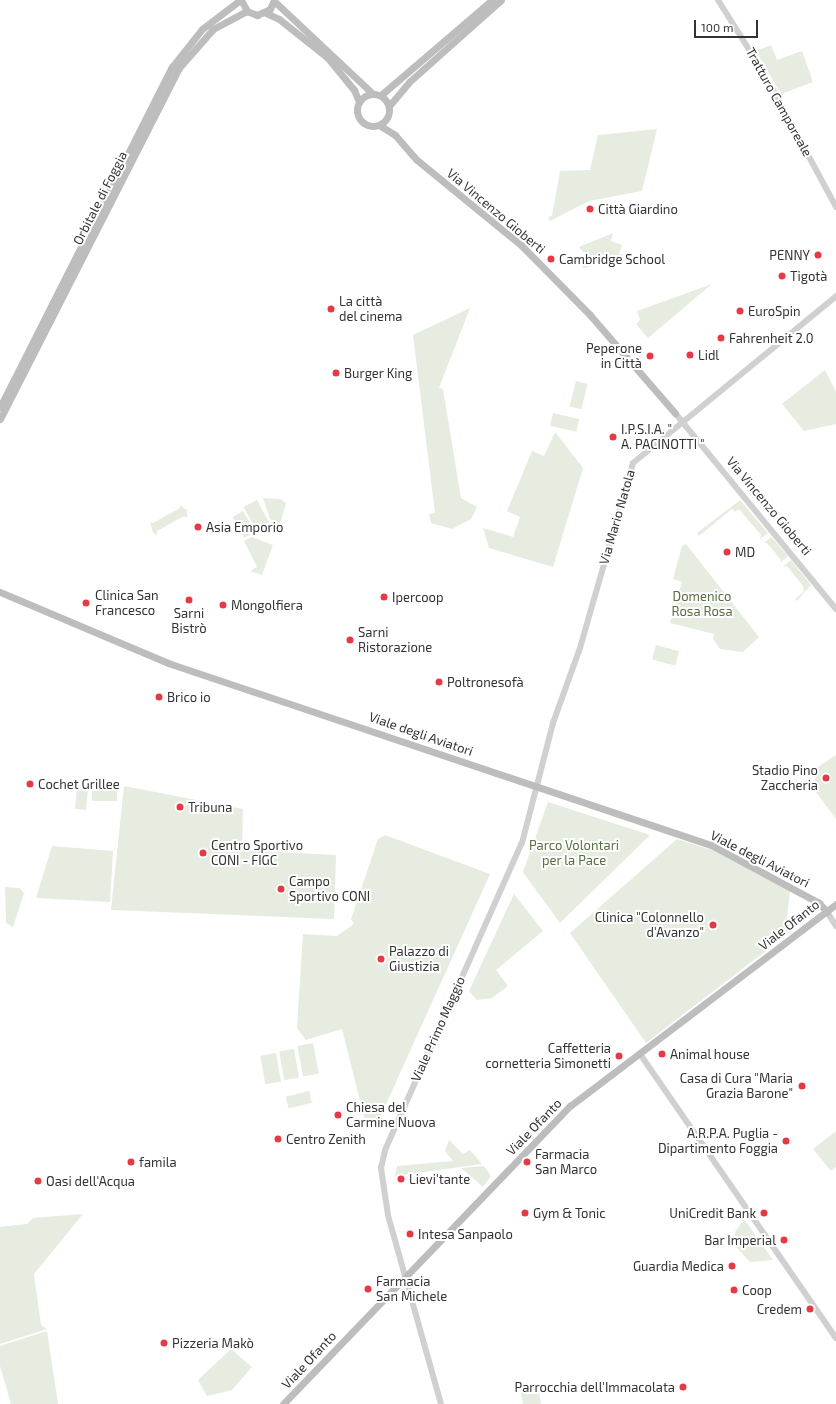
<!DOCTYPE html>
<meta charset="utf-8">
<style>
body{margin:0}
#map{position:relative;width:836px;height:1404px;overflow:hidden;background:#fff;font-family:"Exo 2",sans-serif}
div>[style]{position:absolute}
[style*='--x']{left:calc(var(--x)*1px);top:calc(var(--y)*1px);width:calc(var(--w)*1px);rotate:calc(var(--a)*1deg)}
.green>*{inset:0;background:#e6ecdf;transform-origin:0 0}
.tertiary>*{height:6px;margin:-3px;padding:0 3px;transform-origin:3px;border-radius:3px;background:#d0d0d0}
.secondary>*{height:7px;margin:-3.5px;padding:0 3.5px;transform-origin:3.5px;border-radius:3.5px;background:#bdbdbd}
.secondary>.ring{margin:-3.5px;padding:0;box-sizing:content-box;background:none;border:7px solid #bdbdbd;border-radius:50%}
.dots>*{width:11px;height:11px;translate:-50% -50%;box-sizing:border-box;border:2px solid #fff;border-radius:50%}
span{translate:-50% -50%;white-space:nowrap;text-align:center;line-height:1.15;-webkit-text-stroke:4px #fff;paint-order:stroke}
.street-label{font-size:13px;color:#333}
.poi-label{font-size:13px;color:#333}
.left{translate:0 -50%;text-align:left}
.right{translate:-100% -50%;text-align:right}
.park-label{font-size:13px;color:#56703f}
.scale{position:absolute;left:694px;top:20px;width:64px;height:18px;box-sizing:border-box;border:2px solid #333;border-top:0;padding-left:5px;font-size:12px;line-height:14px;white-space:nowrap;color:#333;-webkit-text-stroke:3px #fff;paint-order:stroke}
</style>
<div id="map">
<div class="green">
<div style="clip-path:polygon(771px 45px,777px 60px,802px 51px,813px 82px,781px 94px,756px 51px)"></div>
<div style="clip-path:polygon(657px 129px,642px 191px,589px 201px,550px 221px,548px 217px,552px 216px,560px 171px,590px 170px,598px 135px)"></div>
<div style="clip-path:polygon(613px 233px,611px 241px,622px 245px,619px 254px,624px 255px,584px 268px,580px 264px,588px 257px,579px 247px)"></div>
<div style="clip-path:polygon(712px 284px,648px 338px,636px 324px,640px 320px,637px 311px)"></div>
<div style="clip-path:polygon(470px 308px,439px 388px,443px 389px,461px 498px,477px 507px,471px 519px,452px 529px,431px 523px,429px 514px,435px 513px,413px 335px)"></div>
<div style="clip-path:polygon(825px 370px,836px 392px,836px 424px,804px 431px,782px 404px)"></div>
<div style="left:576px;top:381px;width:12px;height:26px;rotate:14deg"></div>
<div style="left:553px;top:413px;width:27px;height:13px;rotate:13deg"></div>
<div style="clip-path:polygon(555px 432px,583px 468px,553px 567px,489px 548px,483px 528px,513px 537px,520px 517px,507px 511px,532px 451px,544px 456px)"></div>
<div style="clip-path:polygon(263px 498px,280px 499px,286px 503px,280px 524px,270px 519px)"></div>
<div style="left:257px;top:500px;width:26px;height:15px;rotate:62deg"></div>
<div style="clip-path:polygon(740px 500px,768px 533px,760px 539px,761px 535px,739px 509px,735px 512px,732px 509px,699px 536px,697px 533px)"></div>
<div style="clip-path:polygon(179px 505px,187px 510px,187px 518px,184px 516px,157px 531px,157px 535px,153px 533px,150px 522px,153px 523px,180px 508px)"></div>
<div style="left:243px;top:511px;width:24px;height:12px;rotate:60deg"></div>
<div style="clip-path:polygon(252px 537px,273px 545px,262px 575px,250px 571px,257px 567px,244px 541px)"></div>
<div style="clip-path:polygon(771px 537px,788px 556px,780px 563px,781px 560px,767px 543px,764px 543px)"></div>
<div style="clip-path:polygon(686px 544px,759px 637px,743px 652px,720px 649px,713px 639px,714px 634px,670px 623px,682px 582px,673px 579px,682px 546px)"></div>
<div style="clip-path:polygon(791px 560px,811px 585px,797px 601px,795px 599px,804px 592px,803px 586px,787px 566px,783px 567px)"></div>
<div style="left:656px;top:645px;width:24px;height:15px;rotate:15deg"></div>
<div style="clip-path:polygon(836px 755px,836px 819px,813px 788px,818px 767px)"></div>
<div style="clip-path:polygon(124px 786px,243px 809px,242px 850px,336px 855px,334px 919px,111px 910px)"></div>
<div style="left:77px;top:787px;width:11px;height:22px;rotate:5deg"></div>
<div style="left:92px;top:789px;width:25px;height:12px"></div>
<div style="clip-path:polygon(548px 802px,650px 835px,560px 923px,523px 872px)"></div>
<div style="clip-path:polygon(385px 835px,490px 874px,378px 1122px,366px 1125px,342px 1029px,306px 1040px,297px 1028px,303px 934px,337px 936px,354px 924px,351px 919px,378px 839px)"></div>
<div style="clip-path:polygon(677px 839px,715px 851px,790px 891px,787px 918px,793px 930px,646px 1043px,570px 933px)"></div>
<div style="clip-path:polygon(52px 846px,113px 851px,110px 902px,36px 898px)"></div>
<div style="clip-path:polygon(5px 887px,19px 888px,24px 893px,13px 927px,6px 923px)"></div>
<div style="clip-path:polygon(514px 894px,543px 931px,496px 970px,508px 986px,492px 998px,477px 1000px,469px 991px)"></div>
<div style="left:313px;top:1043px;width:31px;height:16px;rotate:79deg"></div>
<div style="left:294px;top:1049px;width:29px;height:15px;rotate:80deg"></div>
<div style="left:276px;top:1053px;width:29px;height:16px;rotate:80deg"></div>
<div style="left:309px;top:1091px;width:12px;height:24px;rotate:76deg"></div>
<div style="clip-path:polygon(836px 1131px,836px 1167px,831px 1171px,813px 1149px)"></div>
<div style="clip-path:polygon(449px 1140px,463px 1154px,470px 1150px,482px 1164px,395px 1176px,397px 1166px,453px 1161px,445px 1151px)"></div>
<div style="clip-path:polygon(484px 1166px,491px 1176px,483px 1187px,461px 1168px)"></div>
<div style="clip-path:polygon(83px 1214px,34px 1274px,41px 1325px,47px 1329px,0 1344px,0 1227px,27px 1224px,33px 1218px)"></div>
<div style="clip-path:polygon(744px 1219px,773px 1260px,750px 1262px,735px 1246px,735px 1232px)"></div>
<div style="clip-path:polygon(47px 1331px,58px 1404px,11px 1404px,0 1366px,0 1346px)"></div>
<div style="clip-path:polygon(231px 1349px,252px 1367px,232px 1390px,207px 1396px,198px 1380px)"></div>
<div style="clip-path:polygon(538px 1385px,541px 1404px,523px 1404px,520px 1388px)"></div>
</div>
<div class="tertiary">
<div style="--x:718;--y:0;--w:89;--a:57.9"></div>
<div style="--x:765;--y:75;--w:150;--a:61.7"></div>
<div style="--x:675;--y:413;--w:254;--a:50.6"></div>
<div style="--x:827;--y:912;--w:17;--a:57"></div>
<div style="--x:640;--y:1054;--w:345;--a:55.4"></div>
<div style="--x:441;--y:1404;--w:196;--a:-105.7"></div>
<div style="--x:388;--y:1215;--w:48;--a:-98.5"></div>
<div style="--x:381;--y:1168;--w:18;--a:-77"></div>
<div style="--x:385;--y:1150;--w:336;--a:-66"></div>
<div style="--x:522;--y:843;--w:124;--a:-75.5"></div>
<div style="--x:553;--y:723;--w:80;--a:-70.2"></div>
<div style="--x:580;--y:648;--w:192;--a:-74"></div>
<div style="--x:633;--y:463;--w:263;--a:-39.4"></div>
</div>
<div class="secondary">
<div style="--x:241;--y:0;--w:13;--a:61"></div>
<div style="--x:247;--y:11;--w:11;--a:22"></div>
<div style="--x:257;--y:15;--w:14;--a:-25"></div>
<div style="--x:270;--y:9;--w:10;--a:-66"></div>
<div style="--x:274;--y:1;--w:134;--a:43.2"></div>
<div style="--x:266;--y:13;--w:14;--a:25"></div>
<div style="--x:279;--y:19;--w:61;--a:38.4"></div>
<div style="--x:327;--y:57;--w:43;--a:50.7"></div>
<div style="--x:354;--y:90;--w:13;--a:67"></div>
<div class="ring" style="left:357px;top:94px;width:25px;height:25px"></div>
<div style="--x:381;--y:95;--w:146;--a:-40.6"></div>
<div style="--x:389;--y:106;--w:31;--a:-50"></div>
<div style="--x:409;--y:82;--w:123;--a:-41.7"></div>
<div style="--x:379;--y:125;--w:19;--a:32"></div>
<div style="--x:395;--y:135;--w:33;--a:49"></div>
<div style="--x:417;--y:160;--w:136;--a:39.3"></div>
<div style="--x:522;--y:246;--w:97;--a:45.4"></div>
<div style="--x:590;--y:315;--w:130;--a:49.1"></div>
<div style="--x:0;--y:407;--w:381;--a:-63.2"></div>
<div style="--x:172;--y:67;--w:48;--a:-51.7"></div>
<div style="--x:202;--y:29;--w:48;--a:-37.3"></div>
<div style="--x:0;--y:419;--w:393;--a:-63"></div>
<div style="--x:178;--y:69;--w:53;--a:-48.8"></div>
<div style="--x:213;--y:29;--w:38;--a:-28"></div>
<div style="--x:0;--y:592;--w:182;--a:22.9"></div>
<div style="--x:168;--y:663;--w:573;--a:18.53"></div>
<div style="--x:711;--y:845;--w:123;--a:28.2"></div>
<div style="--x:819;--y:903;--w:12;--a:48"></div>
<div style="--x:283;--y:1404;--w:414;--a:-46.1"></div>
<div style="--x:570;--y:1106;--w:334;--a:-37.2"></div>
</div>
<div class="dots">
<div style="left:590px;top:209px;background:#e63946"></div>
<div style="left:818px;top:255px;background:#e63946"></div>
<div style="left:551px;top:259px;background:#e63946"></div>
<div style="left:782px;top:276px;background:#e63946"></div>
<div style="left:331px;top:309px;background:#e63946"></div>
<div style="left:740px;top:311px;background:#e63946"></div>
<div style="left:721px;top:338px;background:#e63946"></div>
<div style="left:690px;top:355px;background:#e63946"></div>
<div style="left:650px;top:356px;background:#e63946"></div>
<div style="left:336px;top:373px;background:#e63946"></div>
<div style="left:613px;top:437px;background:#e63946"></div>
<div style="left:198px;top:527px;background:#e63946"></div>
<div style="left:727px;top:552px;background:#e63946"></div>
<div style="left:384px;top:597px;background:#e63946"></div>
<div style="left:189px;top:600px;background:#e63946"></div>
<div style="left:86px;top:603px;background:#e63946"></div>
<div style="left:223px;top:605px;background:#e63946"></div>
<div style="left:350px;top:640px;background:#e63946"></div>
<div style="left:439px;top:682px;background:#e63946"></div>
<div style="left:159px;top:697px;background:#e63946"></div>
<div style="left:826px;top:778px;background:#e63946"></div>
<div style="left:30px;top:784px;background:#e63946"></div>
<div style="left:180px;top:807px;background:#e63946"></div>
<div style="left:203px;top:853px;background:#e63946"></div>
<div style="left:281px;top:889px;background:#e63946"></div>
<div style="left:713px;top:925px;background:#e63946"></div>
<div style="left:381px;top:959px;background:#e63946"></div>
<div style="left:662px;top:1054px;background:#e63946"></div>
<div style="left:619px;top:1056px;background:#e63946"></div>
<div style="left:802px;top:1086px;background:#e63946"></div>
<div style="left:338px;top:1115px;background:#e63946"></div>
<div style="left:278px;top:1139px;background:#e63946"></div>
<div style="left:786px;top:1141px;background:#e63946"></div>
<div style="left:131px;top:1162px;background:#e63946"></div>
<div style="left:527px;top:1162px;background:#e63946"></div>
<div style="left:401px;top:1179px;background:#e63946"></div>
<div style="left:38px;top:1181px;background:#e63946"></div>
<div style="left:525px;top:1213px;background:#e63946"></div>
<div style="left:764px;top:1213px;background:#e63946"></div>
<div style="left:410px;top:1234px;background:#e63946"></div>
<div style="left:784px;top:1240px;background:#e63946"></div>
<div style="left:732px;top:1266px;background:#e63946"></div>
<div style="left:368px;top:1289px;background:#e63946"></div>
<div style="left:734px;top:1290px;background:#e63946"></div>
<div style="left:810px;top:1309px;background:#e63946"></div>
<div style="left:164px;top:1343px;background:#e63946"></div>
<div style="left:683px;top:1387px;background:#e63946"></div>
</div>
<div class="street-label">
<span style="left:779px;top:102px;rotate:61deg">Tratturo Camporeale</span>
<span style="left:100px;top:198px;rotate:-63deg">Orbitale di Foggia</span>
<span style="left:496px;top:211px;rotate:40deg">Via Vincenzo Gioberti</span>
<span style="left:769px;top:506px;rotate:50deg">Via Vincenzo Gioberti</span>
<span style="left:617px;top:517px;rotate:-74deg">Via Mario Natola</span>
<span style="left:421px;top:734px;rotate:19deg">Viale degli Aviatori</span>
<span style="left:760px;top:859px;rotate:27deg">Viale degli Aviatori</span>
<span style="left:789px;top:925px;rotate:-38deg">Viale Ofanto</span>
<span style="left:438px;top:1029px;rotate:-66deg">Viale Primo Maggio</span>
<span style="left:534px;top:1127px;rotate:-46deg">Viale Ofanto</span>
<span style="left:309px;top:1360px;rotate:-47deg">Viale Ofanto</span>
</div>
<div class="poi-label">
<span class="left" style="left:598px;top:209px">Città Giardino</span>
<span class="right" style="left:810px;top:255px">PENNY</span>
<span class="left" style="left:559px;top:259px">Cambridge School</span>
<span class="left" style="left:790px;top:276px">Tigotà</span>
<span class="left" style="left:339px;top:309px">La città<br>del cinema</span>
<span class="left" style="left:748px;top:311px">EuroSpin</span>
<span class="left" style="left:729px;top:338px">Fahrenheit 2.0</span>
<span class="right" style="left:642px;top:356px">Peperone<br>in Città</span>
<span class="left" style="left:698px;top:355px">Lidl</span>
<span class="left" style="left:344px;top:373px">Burger King</span>
<span class="left" style="left:621px;top:437px">I.P.S.I.A. "<br>A. PACINOTTI "</span>
<span class="left" style="left:206px;top:527px">Asia Emporio</span>
<span class="left" style="left:735px;top:552px">MD</span>
<span class="left" style="left:95px;top:603px">Clinica San<br>Francesco</span>
<span class="left" style="left:392px;top:597px">Ipercoop</span>
<span class="left" style="left:231px;top:605px">Mongolfiera</span>
<span style="left:189px;top:621px">Sarni<br>Bistrò</span>
<span class="left" style="left:358px;top:640px">Sarni<br>Ristorazione</span>
<span class="left" style="left:447px;top:682px">Poltronesofà</span>
<span class="left" style="left:167px;top:697px">Brico io</span>
<span class="right" style="left:818px;top:778px">Stadio Pino<br>Zaccheria</span>
<span class="left" style="left:38px;top:784px">Cochet Grillee</span>
<span class="left" style="left:188px;top:807px">Tribuna</span>
<span class="left" style="left:211px;top:853px">Centro Sportivo<br>CONI - FIGC</span>
<span class="left" style="left:289px;top:889px">Campo<br>Sportivo CONI</span>
<span class="right" style="left:704px;top:925px">Clinica "Colonnello<br>d'Avanzo"</span>
<span class="left" style="left:389px;top:959px">Palazzo di<br>Giustizia</span>
<span class="right" style="left:611px;top:1056px">Caffetteria<br>cornetteria Simonetti</span>
<span class="left" style="left:670px;top:1054px">Animal house</span>
<span class="right" style="left:793px;top:1086px">Casa di Cura "Maria<br>Grazia Barone"</span>
<span class="left" style="left:346px;top:1115px">Chiesa del<br>Carmine Nuova</span>
<span class="right" style="left:778px;top:1141px">A.R.P.A. Puglia -<br>Dipartimento Foggia</span>
<span class="left" style="left:286px;top:1139px">Centro Zenith</span>
<span class="left" style="left:535px;top:1162px">Farmacia<br>San Marco</span>
<span class="left" style="left:139px;top:1162px">famila</span>
<span class="left" style="left:409px;top:1179px">Lievi'tante</span>
<span class="left" style="left:46px;top:1181px">Oasi dell'Acqua</span>
<span class="left" style="left:533px;top:1213px">Gym &amp; Tonic</span>
<span class="right" style="left:756px;top:1213px">UniCredit Bank</span>
<span class="left" style="left:418px;top:1234px">Intesa Sanpaolo</span>
<span class="right" style="left:776px;top:1240px">Bar Imperial</span>
<span class="right" style="left:724px;top:1266px">Guardia Medica</span>
<span class="left" style="left:376px;top:1289px">Farmacia<br>San Michele</span>
<span class="left" style="left:742px;top:1290px">Coop</span>
<span class="right" style="left:802px;top:1309px">Credem</span>
<span class="left" style="left:172px;top:1343px">Pizzeria Makò</span>
<span class="right" style="left:675px;top:1387px">Parrocchia dell'Immacolata</span>
</div>
<div class="park-label">
<span style="left:702px;top:604px">Domenico<br>Rosa Rosa</span>
<span style="left:574px;top:853px">Parco Volontari<br>per la Pace</span>
</div>
<div class="scale">100 m</div>
</div>
